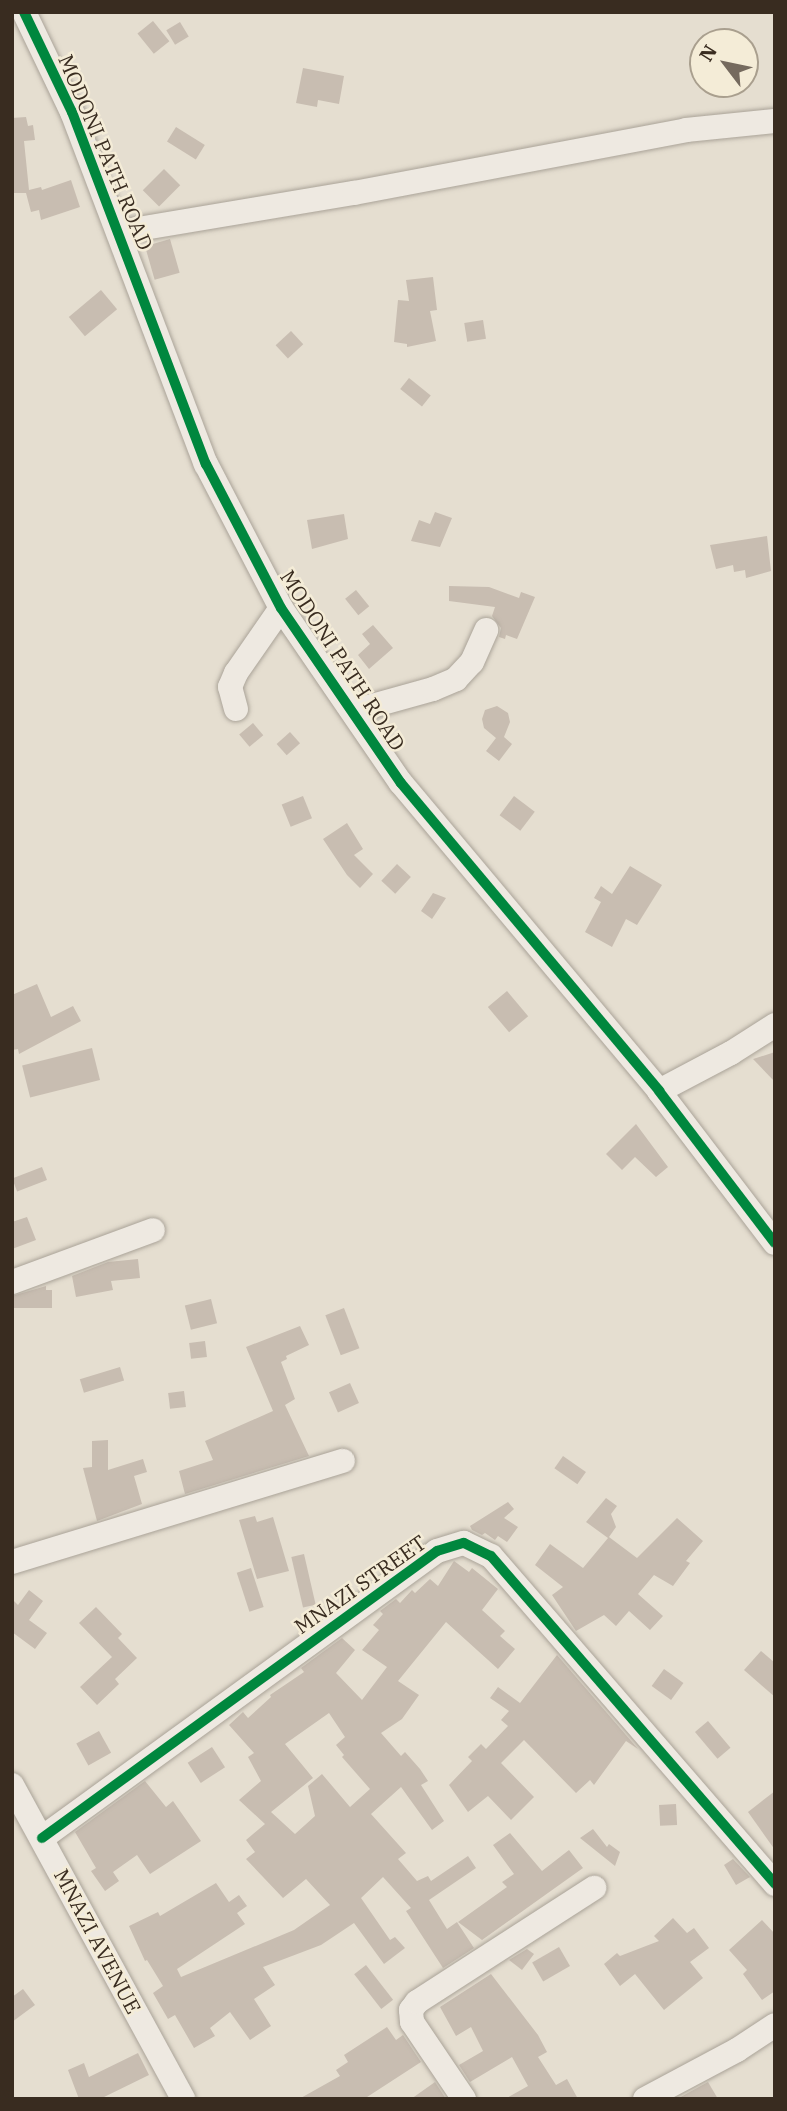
<!DOCTYPE html>
<style>
body{margin:0}
#map{position:relative;width:787px;height:2111px;overflow:hidden;background:#e5ded0;font-family:"IBM Plex Serif",serif}
div>[style]{position:absolute}
[style*='--x']{left:calc(var(--x)*1px);top:calc(var(--y)*1px);width:calc(var(--w)*1px);rotate:calc(var(--a)*1deg)}
.building>*{inset:0;background:#c8bdb1;transform-origin:0 0}
.roads{filter:drop-shadow(0 0 2px #aaa398) drop-shadow(0 0 2px #aaa398)}
.minor>*{height:24px;margin:-12px;padding:0 12px;transform-origin:12px;border-radius:12px;background:#eee9e1}
.cycleway>*{height:10px;margin:-5px;padding:0 5px;transform-origin:5px;border-radius:5px;background:#00873e}
span{translate:-50% -50%;white-space:nowrap;text-align:center;line-height:1.15;-webkit-text-stroke:5px #f4ecd7;paint-order:stroke}
.street-label{font-size:21px;color:#392c20}
.frame{position:absolute;inset:0;border:14px solid #392c20;pointer-events:none}
.north{position:absolute;left:689px;top:28px;width:70px;height:70px;box-sizing:border-box;background:#f4ecd7;border:2px solid #a99f8e;border-radius:50%;rotate:302deg;font-size:19px;font-weight:700;line-height:28px;text-align:center;color:#392c20}
.north::after{content:'';display:block;margin:auto;width:24px;height:32px;background:#756a5e;clip-path:polygon(50% 0,100% 100%,50% 72%,0 100%)}
</style>
<div id="map">
<div class="building">
<div style="left:153px;top:21px;width:26px;height:20px;rotate:51deg"></div>
<div style="left:180px;top:22px;width:17px;height:16px;rotate:59deg"></div>
<div style="clip-path:polygon(303px 68px,344px 76px,339px 104px,318px 100px,317px 107px,296px 103px)"></div>
<div style="clip-path:polygon(26px 117px,28px 126px,33px 125px,35px 140px,24px 141px,29px 190px,41px 187px,42px 190px,71px 180px,80px 207px,41px 220px,39px 210px,31px 212px,26px 193px,12px 193px,12px 118px)"></div>
<div style="left:176px;top:127px;width:34px;height:17px;rotate:32deg"></div>
<div style="left:164px;top:169px;width:23px;height:30px;rotate:45deg"></div>
<div style="left:170px;top:239px;width:35px;height:26px;rotate:74deg"></div>
<div style="clip-path:polygon(433px 277px,437px 310px,430px 311px,436px 341px,407px 347px,407px 344px,394px 342px,398px 300px,409px 301px,406px 280px)"></div>
<div style="left:101px;top:290px;width:25px;height:42px;rotate:50deg"></div>
<div style="left:483px;top:320px;width:19px;height:19px;rotate:81deg"></div>
<div style="left:291px;top:331px;width:18px;height:21px;rotate:47deg"></div>
<div style="left:409px;top:378px;width:28px;height:14px;rotate:39deg"></div>
<div style="clip-path:polygon(435px 512px,452px 518px,440px 547px,411px 541px,419px 520px,430px 524px)"></div>
<div style="clip-path:polygon(344px 514px,348px 539px,312px 549px,307px 520px)"></div>
<div style="clip-path:polygon(767px 536px,771px 571px,746px 578px,745px 570px,734px 572px,733px 565px,716px 569px,710px 545px)"></div>
<div style="clip-path:polygon(449px 586px,489px 587px,519px 598px,521px 592px,535px 597px,517px 639px,506px 635px,505px 639px,499px 637px,501px 628px,492px 616px,495px 607px,449px 601px)"></div>
<div style="left:356px;top:590px;width:21px;height:14px;rotate:51deg"></div>
<div style="clip-path:polygon(373px 625px,393px 648px,369px 669px,358px 655px,370px 644px,362px 634px)"></div>
<div style="clip-path:polygon(497px 706px,508px 713px,510px 722px,504px 737px,512px 744px,499px 761px,486px 751px,496px 738px,484px 728px,482px 719px,485px 710px)"></div>
<div style="left:253px;top:723px;width:16px;height:18px;rotate:50deg"></div>
<div style="left:290px;top:732px;width:15px;height:18px;rotate:48deg"></div>
<div style="left:303px;top:796px;width:24px;height:23px;rotate:68deg"></div>
<div style="left:514px;top:796px;width:26px;height:24px;rotate:37deg"></div>
<div style="clip-path:polygon(347px 823px,363px 849px,354px 855px,373px 874px,360px 888px,347px 875px,323px 839px)"></div>
<div style="left:397px;top:864px;width:19px;height:23px;rotate:43deg"></div>
<div style="clip-path:polygon(630px 866px,662px 885px,637px 925px,626px 919px,612px 947px,585px 932px,601px 902px,594px 898px,601px 886px,612px 894px)"></div>
<div style="clip-path:polygon(433px 893px,446px 898px,432px 919px,421px 911px)"></div>
<div style="clip-path:polygon(37px 984px,51px 1017px,73px 1006px,81px 1021px,19px 1054px,18px 1049px,12px 1050px,12px 995px)"></div>
<div style="left:507px;top:991px;width:33px;height:25px;rotate:50deg"></div>
<div style="left:92px;top:1048px;width:33px;height:72px;rotate:76deg"></div>
<div style="clip-path:polygon(775px 1052px,775px 1082px,753px 1059px)"></div>
<div style="clip-path:polygon(636px 1124px,668px 1167px,656px 1177px,635px 1157px,622px 1170px,606px 1154px)"></div>
<div style="left:42px;top:1167px;width:14px;height:32px;rotate:69deg"></div>
<div style="clip-path:polygon(27px 1217px,36px 1240px,12px 1249px,12px 1222px)"></div>
<div style="clip-path:polygon(138px 1259px,140px 1278px,111px 1281px,113px 1290px,76px 1297px,72px 1276px,108px 1262px)"></div>
<div style="clip-path:polygon(46px 1286px,46px 1290px,52px 1290px,52px 1308px,12px 1308px,12px 1296px)"></div>
<div style="left:211px;top:1299px;width:25px;height:27px;rotate:76deg"></div>
<div style="left:344px;top:1308px;width:43px;height:20px;rotate:69deg"></div>
<div style="clip-path:polygon(300px 1326px,309px 1345px,286px 1356px,287px 1359px,281px 1362px,295px 1399px,285px 1405px,309px 1456px,185px 1494px,179px 1471px,213px 1460px,205px 1441px,273px 1411px,246px 1347px)"></div>
<div style="left:205px;top:1341px;width:16px;height:16px;rotate:83deg"></div>
<div style="left:120px;top:1367px;width:14px;height:42px;rotate:73deg"></div>
<div style="left:350px;top:1383px;width:22px;height:23px;rotate:66deg"></div>
<div style="left:184px;top:1391px;width:16px;height:16px;rotate:83deg"></div>
<div style="clip-path:polygon(108px 1440px,108px 1470px,143px 1459px,147px 1472px,134px 1476px,142px 1504px,97px 1521px,83px 1468px,92px 1467px,92px 1441px)"></div>
<div style="left:563px;top:1456px;width:28px;height:15px;rotate:35deg"></div>
<div style="clip-path:polygon(606px 1498px,617px 1506px,611px 1514px,616px 1527px,609px 1537px,637px 1558px,677px 1518px,703px 1541px,686px 1561px,690px 1563px,673px 1586px,654px 1575px,638px 1594px,663px 1616px,650px 1630px,629px 1611px,616px 1626px,604px 1615px,576px 1631px,552px 1595px,563px 1587px,535px 1565px,550px 1544px,583px 1568px,608px 1538px,586px 1522px)"></div>
<div style="clip-path:polygon(508px 1502px,514px 1509px,504px 1518px,518px 1527px,507px 1542px,498px 1536px,495px 1540px,485px 1533px,482px 1535px,472px 1530px,470px 1526px)"></div>
<div style="clip-path:polygon(255px 1516px,257px 1522px,273px 1517px,289px 1571px,257px 1579px,239px 1520px)"></div>
<div style="left:304px;top:1554px;width:52px;height:13px;rotate:77deg"></div>
<div style="clip-path:polygon(evenodd,454px 1561px,469px 1572px,472px 1568px,498px 1589px,482px 1610px,505px 1631px,500px 1636px,515px 1649px,498px 1669px,446px 1622px,398px 1681px,419px 1695px,402px 1719px,381px 1733px,401px 1756px,405px 1752px,420px 1769px,428px 1781px,421px 1785px,444px 1821px,432px 1830px,401px 1787px,371px 1814px,406px 1853px,398px 1859px,417px 1881px,428px 1876px,431px 1881px,468px 1856px,476px 1868px,429px 1900px,447px 1929px,457px 1922px,474px 1948px,443px 1968px,406px 1911px,411px 1908px,383px 1877px,361px 1898px,390px 1940px,395px 1937px,405px 1948px,384px 1964px,354px 1923px,321px 1945px,263px 1967px,275px 1985px,254px 1999px,271px 2026px,250px 2040px,230px 2012px,210px 2028px,215px 2036px,194px 2048px,175px 2015px,168px 2019px,153px 1993px,163px 1986px,147px 1960px,145px 1961px,129px 1926px,158px 1912px,160px 1916px,216px 1883px,229px 1902px,239px 1895px,247px 1906px,237px 1913px,245px 1924px,177px 1969px,181px 1977px,294px 1930px,330px 1905px,306px 1879px,283px 1898px,246px 1859px,255px 1852px,246px 1840px,265px 1824px,239px 1800px,261px 1781px,248px 1757px,254px 1753px,229px 1725px,243px 1712px,248px 1718px,271px 1697px,270px 1695px,304px 1672px,301px 1668px,342px 1638px,355px 1650px,336px 1673px,362px 1700px,387px 1667px,362px 1650px,379px 1630px,373px 1625px,383px 1614px,380px 1611px,396px 1599px,400px 1603px,412px 1590px,415px 1593px,430px 1579px,438px 1586px,454px 1561px,329px 1713px,345px 1737px,336px 1745px,344px 1755px,342px 1757px,370px 1789px,350px 1807px,322px 1774px,308px 1786px,315px 1816px,295px 1834px,271px 1812px,313px 1778px,285px 1744px,329px 1713px)"></div>
<div style="left:251px;top:1568px;width:41px;height:15px;rotate:72deg"></div>
<div style="clip-path:polygon(29px 1590px,43px 1601px,29px 1620px,47px 1633px,35px 1649px,12px 1632px,12px 1599px,18px 1605px)"></div>
<div style="clip-path:polygon(96px 1607px,122px 1634px,118px 1638px,137px 1658px,115px 1679px,119px 1684px,97px 1705px,80px 1687px,112px 1657px,79px 1623px)"></div>
<div style="clip-path:polygon(761px 1651px,775px 1663px,775px 1697px,744px 1670px)"></div>
<div style="clip-path:polygon(557px 1655px,638px 1749px,626px 1741px,594px 1785px,590px 1780px,576px 1793px,524px 1740px,501px 1763px,534px 1797px,511px 1820px,488px 1796px,468px 1812px,449px 1785px,472px 1761px,468px 1757px,481px 1744px,486px 1749px,508px 1726px,501px 1720px,509px 1711px,490px 1698px,498px 1687px,520px 1703px)"></div>
<div style="left:664px;top:1669px;width:24px;height:21px;rotate:36deg"></div>
<div style="left:708px;top:1721px;width:35px;height:17px;rotate:50deg"></div>
<div style="left:99px;top:1731px;width:25px;height:26px;rotate:61deg"></div>
<div style="left:212px;top:1747px;width:24px;height:29px;rotate:57deg"></div>
<div style="clip-path:polygon(145px 1781px,166px 1807px,173px 1801px,201px 1841px,150px 1874px,137px 1855px,113px 1872px,119px 1881px,105px 1891px,91px 1871px,96px 1868px,75px 1832px)"></div>
<div style="clip-path:polygon(775px 1791px,775px 1850px,748px 1812px)"></div>
<div style="left:676px;top:1804px;width:21px;height:17px;rotate:87deg"></div>
<div style="clip-path:polygon(593px 1829px,607px 1847px,609px 1844px,620px 1852px,615px 1866px,580px 1838px)"></div>
<div style="clip-path:polygon(510px 1833px,542px 1871px,569px 1850px,583px 1868px,482px 1940px,458px 1922px,507px 1887px,502px 1882px,514px 1874px,493px 1845px)"></div>
<div style="clip-path:polygon(733px 1859px,750px 1877px,736px 1885px,724px 1865px)"></div>
<div style="clip-path:polygon(673px 1918px,687px 1933px,694px 1928px,709px 1948px,690px 1962px,703px 1978px,664px 2010px,635px 1974px,620px 1986px,604px 1964px,617px 1953px,620px 1956px,659px 1941px,654px 1936px)"></div>
<div style="clip-path:polygon(762px 1920px,775px 1934px,775px 1991px,762px 2000px,743px 1974px,747px 1970px,729px 1950px)"></div>
<div style="left:559px;top:1947px;width:22px;height:31px;rotate:60deg"></div>
<div style="clip-path:polygon(527px 1949px,534px 1954px,522px 1970px,509px 1960px)"></div>
<div style="left:366px;top:1965px;width:44px;height:15px;rotate:52deg"></div>
<div style="clip-path:polygon(491px 1974px,538px 2035px,547px 2052px,538px 2057px,556px 2085px,567px 2079px,578px 2099px,505px 2099px,528px 2086px,512px 2057px,470px 2082px,459px 2065px,483px 2051px,471px 2027px,456px 2036px,440px 2007px)"></div>
<div style="clip-path:polygon(23px 1989px,35px 2005px,12px 2022px,12px 1997px)"></div>
<div style="clip-path:polygon(387px 2027px,396px 2040px,403px 2035px,421px 2062px,364px 2099px,299px 2099px,340px 2076px,336px 2070px,348px 2062px,344px 2055px)"></div>
<div style="clip-path:polygon(138px 2053px,149px 2075px,100px 2099px,79px 2099px,68px 2070px,84px 2063px,89px 2077px)"></div>
<div style="clip-path:polygon(435px 2082px,446px 2099px,411px 2099px)"></div>
<div style="clip-path:polygon(708px 2082px,718px 2099px,677px 2099px)"></div>
</div>
<div class="roads">
<div class="minor">
<div style="--x:24;--y:12;--w:111;--a:64.4"></div>
<div style="--x:72;--y:112;--w:377;--a:69.2"></div>
<div style="--x:206;--y:464;--w:162;--a:62.5"></div>
<div style="--x:281;--y:608;--w:212;--a:55.6"></div>
<div style="--x:401;--y:783;--w:402;--a:50"></div>
<div style="--x:659;--y:1091;--w:191;--a:52.7"></div>
<div style="--x:120;--y:232;--w:237;--a:-9.5"></div>
<div style="--x:354;--y:193;--w:338;--a:-10.7"></div>
<div style="--x:686;--y:130;--w:89;--a:-5.8"></div>
<div style="--x:236;--y:709;--w:23;--a:-105"></div>
<div style="--x:230;--y:687;--w:15;--a:-67"></div>
<div style="--x:236;--y:673;--w:79;--a:-55.3"></div>
<div style="--x:354;--y:711;--w:82;--a:-15.6"></div>
<div style="--x:433;--y:689;--w:25;--a:-23"></div>
<div style="--x:456;--y:679;--w:23;--a:-47"></div>
<div style="--x:472;--y:662;--w:35;--a:-66"></div>
<div style="--x:659;--y:1091;--w:81;--a:-27.8"></div>
<div style="--x:731;--y:1053;--w:52;--a:-32.5"></div>
<div style="--x:12;--y:1282;--w:150;--a:-20.2"></div>
<div style="--x:12;--y:1562;--w:346;--a:-17"></div>
<div style="--x:12;--y:1785;--w:358;--a:61.4"></div>
<div style="--x:42;--y:1838;--w:488;--a:-36"></div>
<div style="--x:437;--y:1551;--w:28;--a:-17"></div>
<div style="--x:464;--y:1543;--w:30;--a:26"></div>
<div style="--x:491;--y:1556;--w:434;--a:49.1"></div>
<div style="--x:464;--y:2099;--w:93;--a:-124"></div>
<div style="--x:412;--y:2022;--w:12;--a:-95"></div>
<div style="--x:411;--y:2010;--w:10;--a:-53"></div>
<div style="--x:417;--y:2002;--w:211;--a:-32.8"></div>
<div style="--x:645;--y:2099;--w:104;--a:-28"></div>
<div style="--x:737;--y:2050;--w:45;--a:-33.3"></div>
</div>
</div>
<div class="cycleway">
<div style="--x:24;--y:12;--w:111;--a:64.4"></div>
<div style="--x:72;--y:112;--w:377;--a:69.2"></div>
<div style="--x:206;--y:464;--w:162;--a:62.5"></div>
<div style="--x:281;--y:608;--w:212;--a:55.6"></div>
<div style="--x:401;--y:783;--w:402;--a:50"></div>
<div style="--x:659;--y:1091;--w:191;--a:52.7"></div>
<div style="--x:42;--y:1838;--w:488;--a:-36"></div>
<div style="--x:437;--y:1551;--w:28;--a:-17"></div>
<div style="--x:464;--y:1543;--w:30;--a:26"></div>
<div style="--x:491;--y:1556;--w:434;--a:49.1"></div>
</div>
<div class="street-label">
<span style="left:106px;top:152px;rotate:67deg">MODONI PATH ROAD</span>
<span style="left:343px;top:660px;rotate:57deg">MODONI PATH ROAD</span>
<span style="left:360px;top:1584px;rotate:-35deg">MNAZI STREET</span>
<span style="left:98px;top:1941px;rotate:62deg">MNAZI AVENUE</span>
</div>
<div class="frame"></div>
<div class="north">N</div>
</div>
